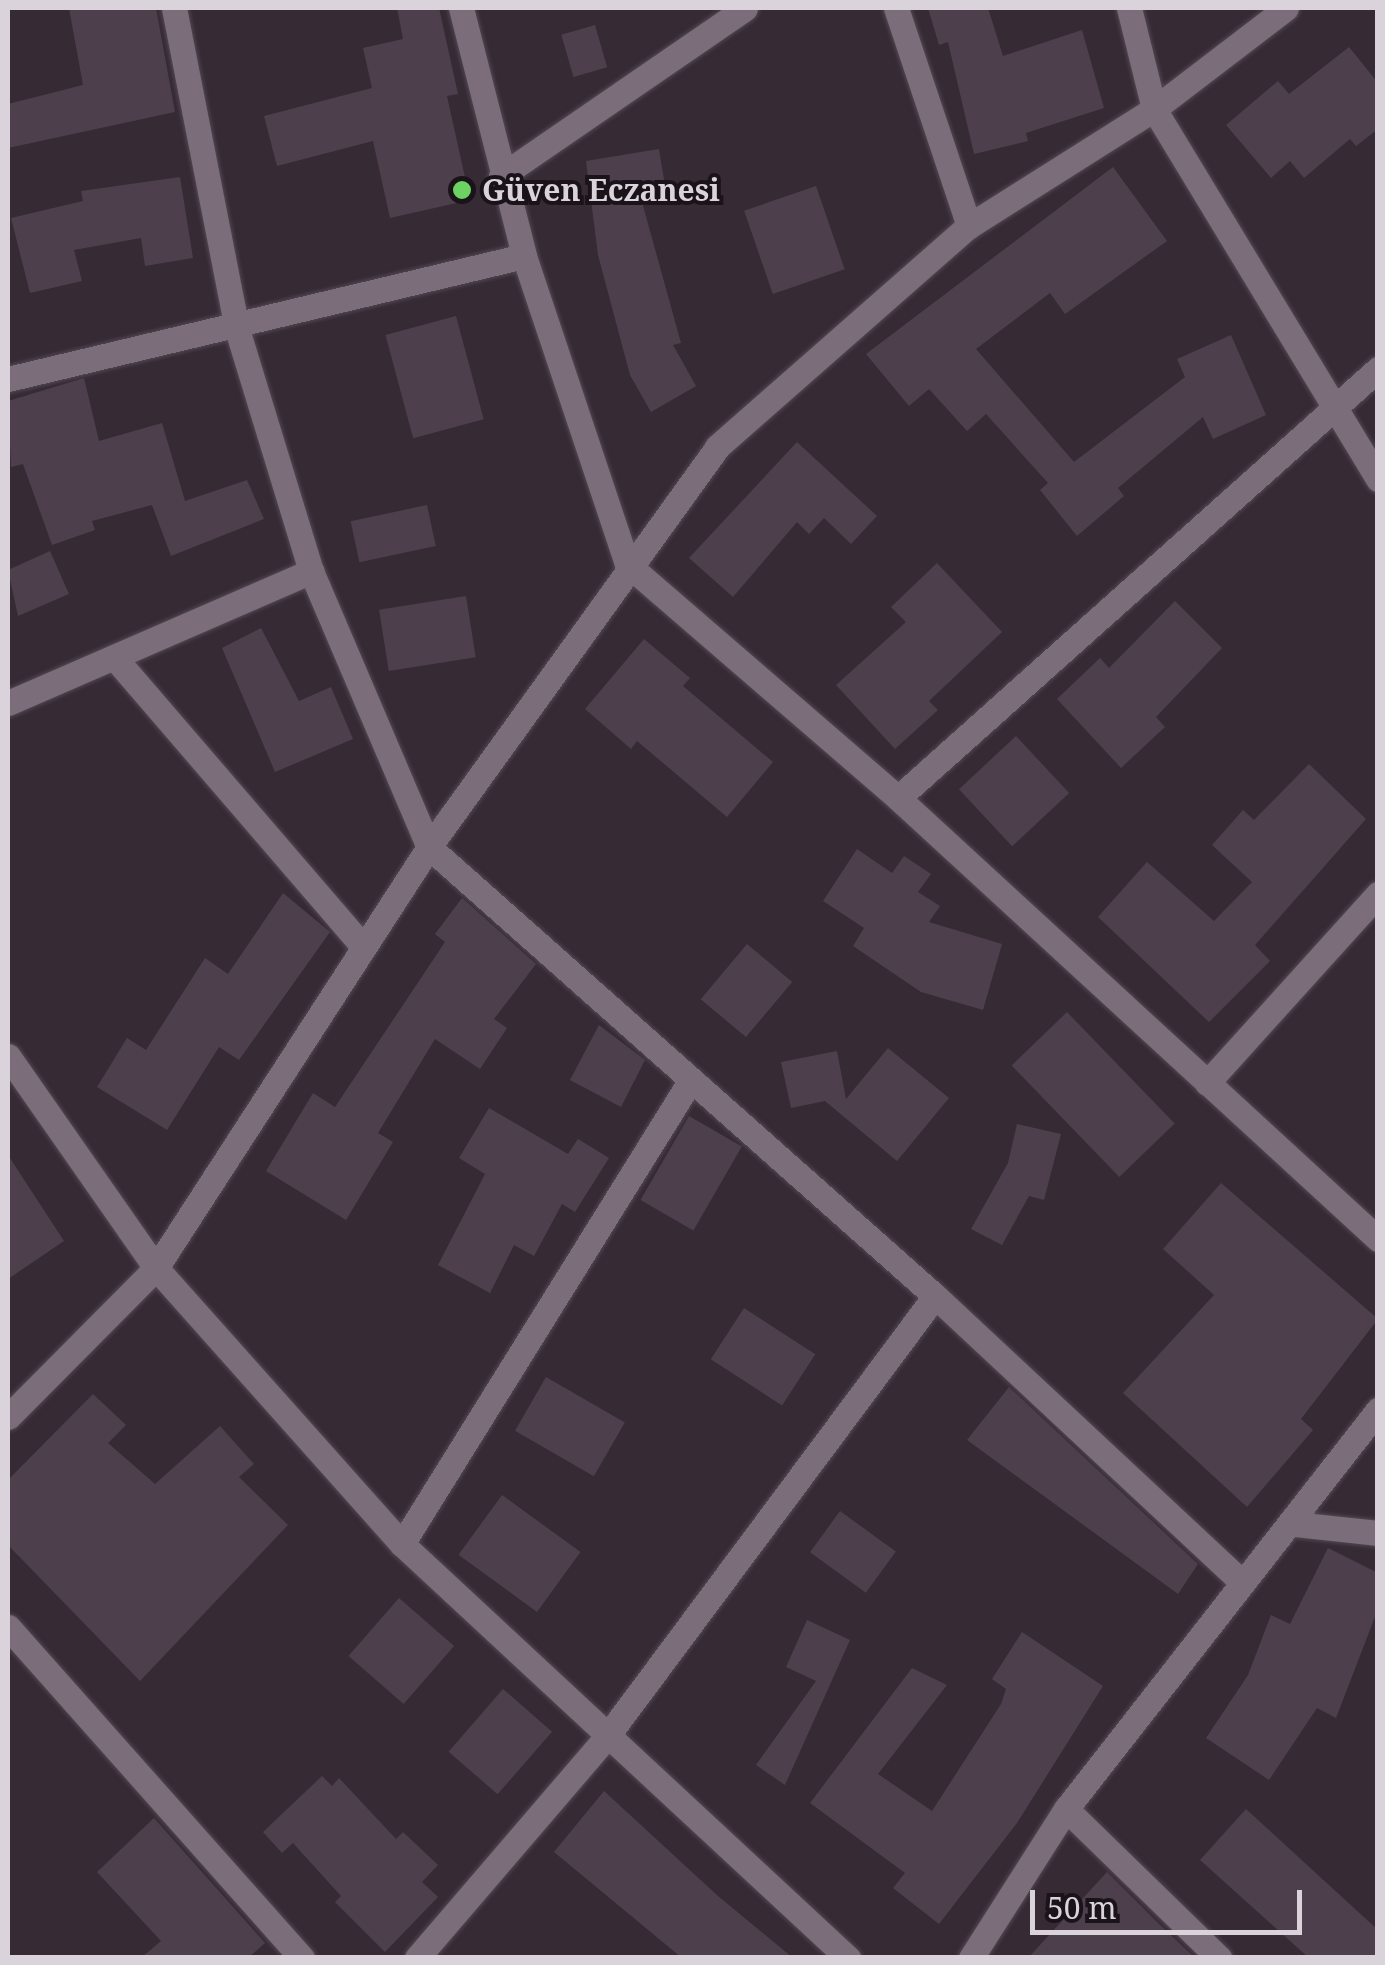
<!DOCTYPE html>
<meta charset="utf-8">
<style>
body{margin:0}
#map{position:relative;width:1385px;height:1965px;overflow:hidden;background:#362a35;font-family:"Noto Serif",serif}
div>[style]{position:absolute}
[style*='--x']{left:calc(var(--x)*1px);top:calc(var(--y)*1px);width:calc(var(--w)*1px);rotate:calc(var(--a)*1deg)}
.building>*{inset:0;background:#4d404c;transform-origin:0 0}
.roads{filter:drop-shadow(0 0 2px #524852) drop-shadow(0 0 2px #524852)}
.minor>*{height:25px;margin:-12.5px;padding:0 12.5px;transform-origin:12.5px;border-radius:12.5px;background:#7c6d7a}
.dots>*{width:28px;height:28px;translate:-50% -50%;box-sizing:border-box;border:5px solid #1a141a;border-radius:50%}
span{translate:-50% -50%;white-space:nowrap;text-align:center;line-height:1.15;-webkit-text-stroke:8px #1a141a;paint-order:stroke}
.poi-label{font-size:30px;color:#dbd3db;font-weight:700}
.left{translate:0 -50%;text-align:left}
.frame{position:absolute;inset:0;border:10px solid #dbd3db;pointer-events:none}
.scale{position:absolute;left:1030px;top:1890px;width:272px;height:45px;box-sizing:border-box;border:5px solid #dbd3db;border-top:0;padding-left:12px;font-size:30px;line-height:35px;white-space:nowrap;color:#dbd3db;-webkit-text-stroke:8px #1a141a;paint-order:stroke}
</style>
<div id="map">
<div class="building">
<div style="clip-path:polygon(69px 8px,156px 8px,175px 112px,8px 148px,8px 104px,83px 85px)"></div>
<div style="clip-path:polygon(397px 8px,439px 8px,458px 94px,447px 96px,470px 200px,390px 218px,373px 141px,277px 166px,264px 116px,372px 88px,363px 48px,403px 39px)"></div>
<div style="clip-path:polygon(928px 8px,988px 8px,1003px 56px,1082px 30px,1104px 108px,1026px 133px,1028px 141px,974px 154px,948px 42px,939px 45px)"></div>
<div style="left:595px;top:25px;width:44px;height:35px;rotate:74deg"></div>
<div style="clip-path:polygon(1349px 47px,1378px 83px,1378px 129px,1356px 146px,1350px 139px,1304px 178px,1290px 161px,1271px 178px,1226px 125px,1278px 81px,1289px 94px)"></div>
<div style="clip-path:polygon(659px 149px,667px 198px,642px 202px,681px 343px,673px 345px,696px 386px,651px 412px,630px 375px,598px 255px,586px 161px)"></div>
<div style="clip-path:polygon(1113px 167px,1167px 241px,1065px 314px,1050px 293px,976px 349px,1074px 462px,1185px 377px,1177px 359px,1231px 335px,1266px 415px,1213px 439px,1203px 417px,1118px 488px,1124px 496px,1077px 536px,1040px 490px,1048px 483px,986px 414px,967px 431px,929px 389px,909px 406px,866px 354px)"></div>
<div style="clip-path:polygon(180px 177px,193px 258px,145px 266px,141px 238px,74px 250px,82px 281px,30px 293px,11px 218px,83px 201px,81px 191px)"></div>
<div style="left:816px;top:186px;width:88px;height:76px;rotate:71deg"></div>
<div style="left:456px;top:316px;width:107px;height:73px;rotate:75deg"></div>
<div style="clip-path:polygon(84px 378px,99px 441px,162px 423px,185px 501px,247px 480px,264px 519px,171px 556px,152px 505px,92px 521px,95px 530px,52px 545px,23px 464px,11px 467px,8px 401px)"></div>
<div style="clip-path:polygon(797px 442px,877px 516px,851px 544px,824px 518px,809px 534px,797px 522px,733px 597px,689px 558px)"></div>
<div style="left:427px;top:505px;width:42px;height:78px;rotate:78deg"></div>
<div style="clip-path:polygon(50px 551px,69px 594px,18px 616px,8px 570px)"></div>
<div style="clip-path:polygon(937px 563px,1002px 632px,929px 701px,938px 710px,895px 749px,836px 685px,906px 622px,891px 607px)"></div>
<div style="left:466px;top:596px;width:62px;height:88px;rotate:81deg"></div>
<div style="clip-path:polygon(1175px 601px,1222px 648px,1156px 717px,1165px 727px,1121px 768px,1057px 699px,1100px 658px,1109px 668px)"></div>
<div style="clip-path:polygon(261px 628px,299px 701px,331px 687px,353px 739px,275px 772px,222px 648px)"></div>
<div style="clip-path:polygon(644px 639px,690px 678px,683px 686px,773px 762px,727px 817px,637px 741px,631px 749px,585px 709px)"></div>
<div style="left:1016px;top:736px;width:78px;height:78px;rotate:47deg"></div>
<div style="clip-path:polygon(1309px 764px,1366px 819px,1255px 945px,1270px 961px,1209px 1022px,1098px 917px,1147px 862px,1214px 921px,1252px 882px,1212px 845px,1243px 810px,1254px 820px)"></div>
<div style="clip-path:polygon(857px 849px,892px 873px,904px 856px,931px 874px,918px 892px,940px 906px,929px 922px,1002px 944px,983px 1010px,921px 992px,853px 946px,864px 928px,823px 901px)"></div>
<div style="clip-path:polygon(283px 893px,330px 932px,239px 1060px,219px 1047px,167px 1130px,97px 1087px,127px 1038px,146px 1050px,205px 958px,228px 974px)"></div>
<div style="clip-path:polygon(462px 898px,536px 964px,494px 1019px,507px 1028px,480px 1069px,435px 1039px,378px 1133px,393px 1142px,346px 1220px,266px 1171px,313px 1093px,335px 1107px,445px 942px,435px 934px)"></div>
<div style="left:747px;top:944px;width:59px;height:72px;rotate:40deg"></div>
<div style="left:1067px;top:1012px;width:155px;height:77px;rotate:46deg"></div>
<div style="clip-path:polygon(599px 1025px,645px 1060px,621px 1107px,570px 1080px)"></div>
<div style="clip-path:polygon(888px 1048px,949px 1098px,897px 1161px,825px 1101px,791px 1108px,781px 1062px,837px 1051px,846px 1099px)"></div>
<div style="clip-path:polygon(489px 1108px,568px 1154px,578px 1139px,609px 1158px,575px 1212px,562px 1204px,534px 1256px,514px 1245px,490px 1293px,438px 1265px,485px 1174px,459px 1158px)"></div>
<div style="left:689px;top:1116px;width:61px;height:97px;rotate:30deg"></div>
<div style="clip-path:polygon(1017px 1124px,1061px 1134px,1044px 1200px,1029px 1196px,1002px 1245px,971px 1229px,1008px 1163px)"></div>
<div style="clip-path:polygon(8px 1155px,64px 1241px,8px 1279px)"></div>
<div style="clip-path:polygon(1221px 1183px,1378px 1319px,1301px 1419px,1313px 1430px,1247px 1507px,1123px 1393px,1214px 1295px,1163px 1249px)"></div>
<div style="left:744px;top:1308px;width:85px;height:61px;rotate:33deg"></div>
<div style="left:546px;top:1377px;width:91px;height:62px;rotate:30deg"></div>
<div style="clip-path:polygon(1009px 1387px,1198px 1564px,1178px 1594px,967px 1440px)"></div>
<div style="clip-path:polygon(93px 1394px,126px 1425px,108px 1443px,155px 1484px,220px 1426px,254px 1464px,239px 1477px,288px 1525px,140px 1681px,8px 1545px,8px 1480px)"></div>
<div style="left:502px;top:1495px;width:97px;height:74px;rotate:36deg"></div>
<div style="left:840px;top:1511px;width:69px;height:51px;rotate:36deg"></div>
<div style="clip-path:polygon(1328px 1548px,1378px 1573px,1378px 1609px,1336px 1718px,1317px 1708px,1269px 1780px,1206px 1738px,1248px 1675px,1271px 1615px,1290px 1624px)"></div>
<div style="left:399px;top:1598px;width:73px;height:77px;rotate:41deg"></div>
<div style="clip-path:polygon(807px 1620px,850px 1640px,785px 1785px,756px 1765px,816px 1681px,786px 1667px)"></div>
<div style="clip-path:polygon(1022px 1632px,1103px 1686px,1017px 1823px,939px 1924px,893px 1888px,905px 1873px,810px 1803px,912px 1668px,947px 1685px,878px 1774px,932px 1811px,1001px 1704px,1006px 1689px,992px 1679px)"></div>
<div style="left:503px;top:1689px;width:65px;height:83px;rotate:41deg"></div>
<div style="clip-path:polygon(322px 1776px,332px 1786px,339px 1778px,396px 1839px,403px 1832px,438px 1865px,422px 1882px,438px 1897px,385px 1952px,335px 1902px,341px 1896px,293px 1843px,282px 1853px,263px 1832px)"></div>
<div style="clip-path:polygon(604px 1791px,718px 1896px,793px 1958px,682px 1958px,554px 1852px)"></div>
<div style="clip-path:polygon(1246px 1809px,1378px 1930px,1378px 1958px,1309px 1958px,1200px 1860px)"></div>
<div style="clip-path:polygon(154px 1818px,265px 1943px,248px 1958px,141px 1958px,161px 1941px,97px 1872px)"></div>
<div style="clip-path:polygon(1107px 1872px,1156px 1921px,1195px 1958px,1028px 1958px)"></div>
</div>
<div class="roads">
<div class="minor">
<div style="--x:174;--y:8;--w:327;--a:78.9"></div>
<div style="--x:237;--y:329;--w:253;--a:73"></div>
<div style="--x:311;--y:571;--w:300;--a:66.9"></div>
<div style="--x:429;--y:847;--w:676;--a:41.58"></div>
<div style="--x:935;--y:1296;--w:420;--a:43"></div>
<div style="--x:461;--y:8;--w:256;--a:75.7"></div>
<div style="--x:524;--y:256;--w:325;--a:71.5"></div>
<div style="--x:627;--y:564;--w:358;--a:40.8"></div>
<div style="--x:898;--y:798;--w:652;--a:42.58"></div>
<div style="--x:896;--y:8;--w:230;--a:71.5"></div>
<div style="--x:1129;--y:8;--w:104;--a:76.1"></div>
<div style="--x:1154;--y:109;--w:433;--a:58.8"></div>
<div style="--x:501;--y:176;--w:296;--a:-34.5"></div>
<div style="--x:8;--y:379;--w:530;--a:-13.41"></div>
<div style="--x:114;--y:657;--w:381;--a:49.3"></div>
<div style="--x:8;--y:703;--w:331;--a:-23.5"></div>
<div style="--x:898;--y:798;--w:644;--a:-41.79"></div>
<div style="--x:8;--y:1056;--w:259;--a:55.1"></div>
<div style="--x:156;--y:1268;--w:370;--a:48.3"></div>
<div style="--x:402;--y:1544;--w:609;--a:42.87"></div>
<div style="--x:1207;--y:1083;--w:255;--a:-47.9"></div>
<div style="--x:8;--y:1417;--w:210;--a:-45.2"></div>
<div style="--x:156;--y:1268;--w:502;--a:-57.04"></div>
<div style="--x:429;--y:847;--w:493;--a:-54.2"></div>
<div style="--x:717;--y:447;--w:335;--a:-41.3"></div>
<div style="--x:969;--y:226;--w:219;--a:-32.3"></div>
<div style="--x:1154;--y:109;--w:166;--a:-37.4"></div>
<div style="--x:1294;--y:1524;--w:84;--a:6.1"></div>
<div style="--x:402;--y:1544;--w:543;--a:-58.1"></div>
<div style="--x:8;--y:1627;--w:443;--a:48.4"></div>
<div style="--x:1066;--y:1809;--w:214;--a:44.2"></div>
<div style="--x:417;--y:1958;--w:289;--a:-49.4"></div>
<div style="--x:605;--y:1739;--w:552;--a:-53.32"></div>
<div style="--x:971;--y:1958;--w:177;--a:-57.5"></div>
<div style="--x:1066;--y:1809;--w:507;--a:-51.98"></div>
</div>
</div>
<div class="dots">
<div style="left:462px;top:190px;background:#6cd362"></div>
</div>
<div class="poi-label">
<span class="left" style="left:482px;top:190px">Güven Eczanesi</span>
</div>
<div class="frame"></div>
<div class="scale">50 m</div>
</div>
